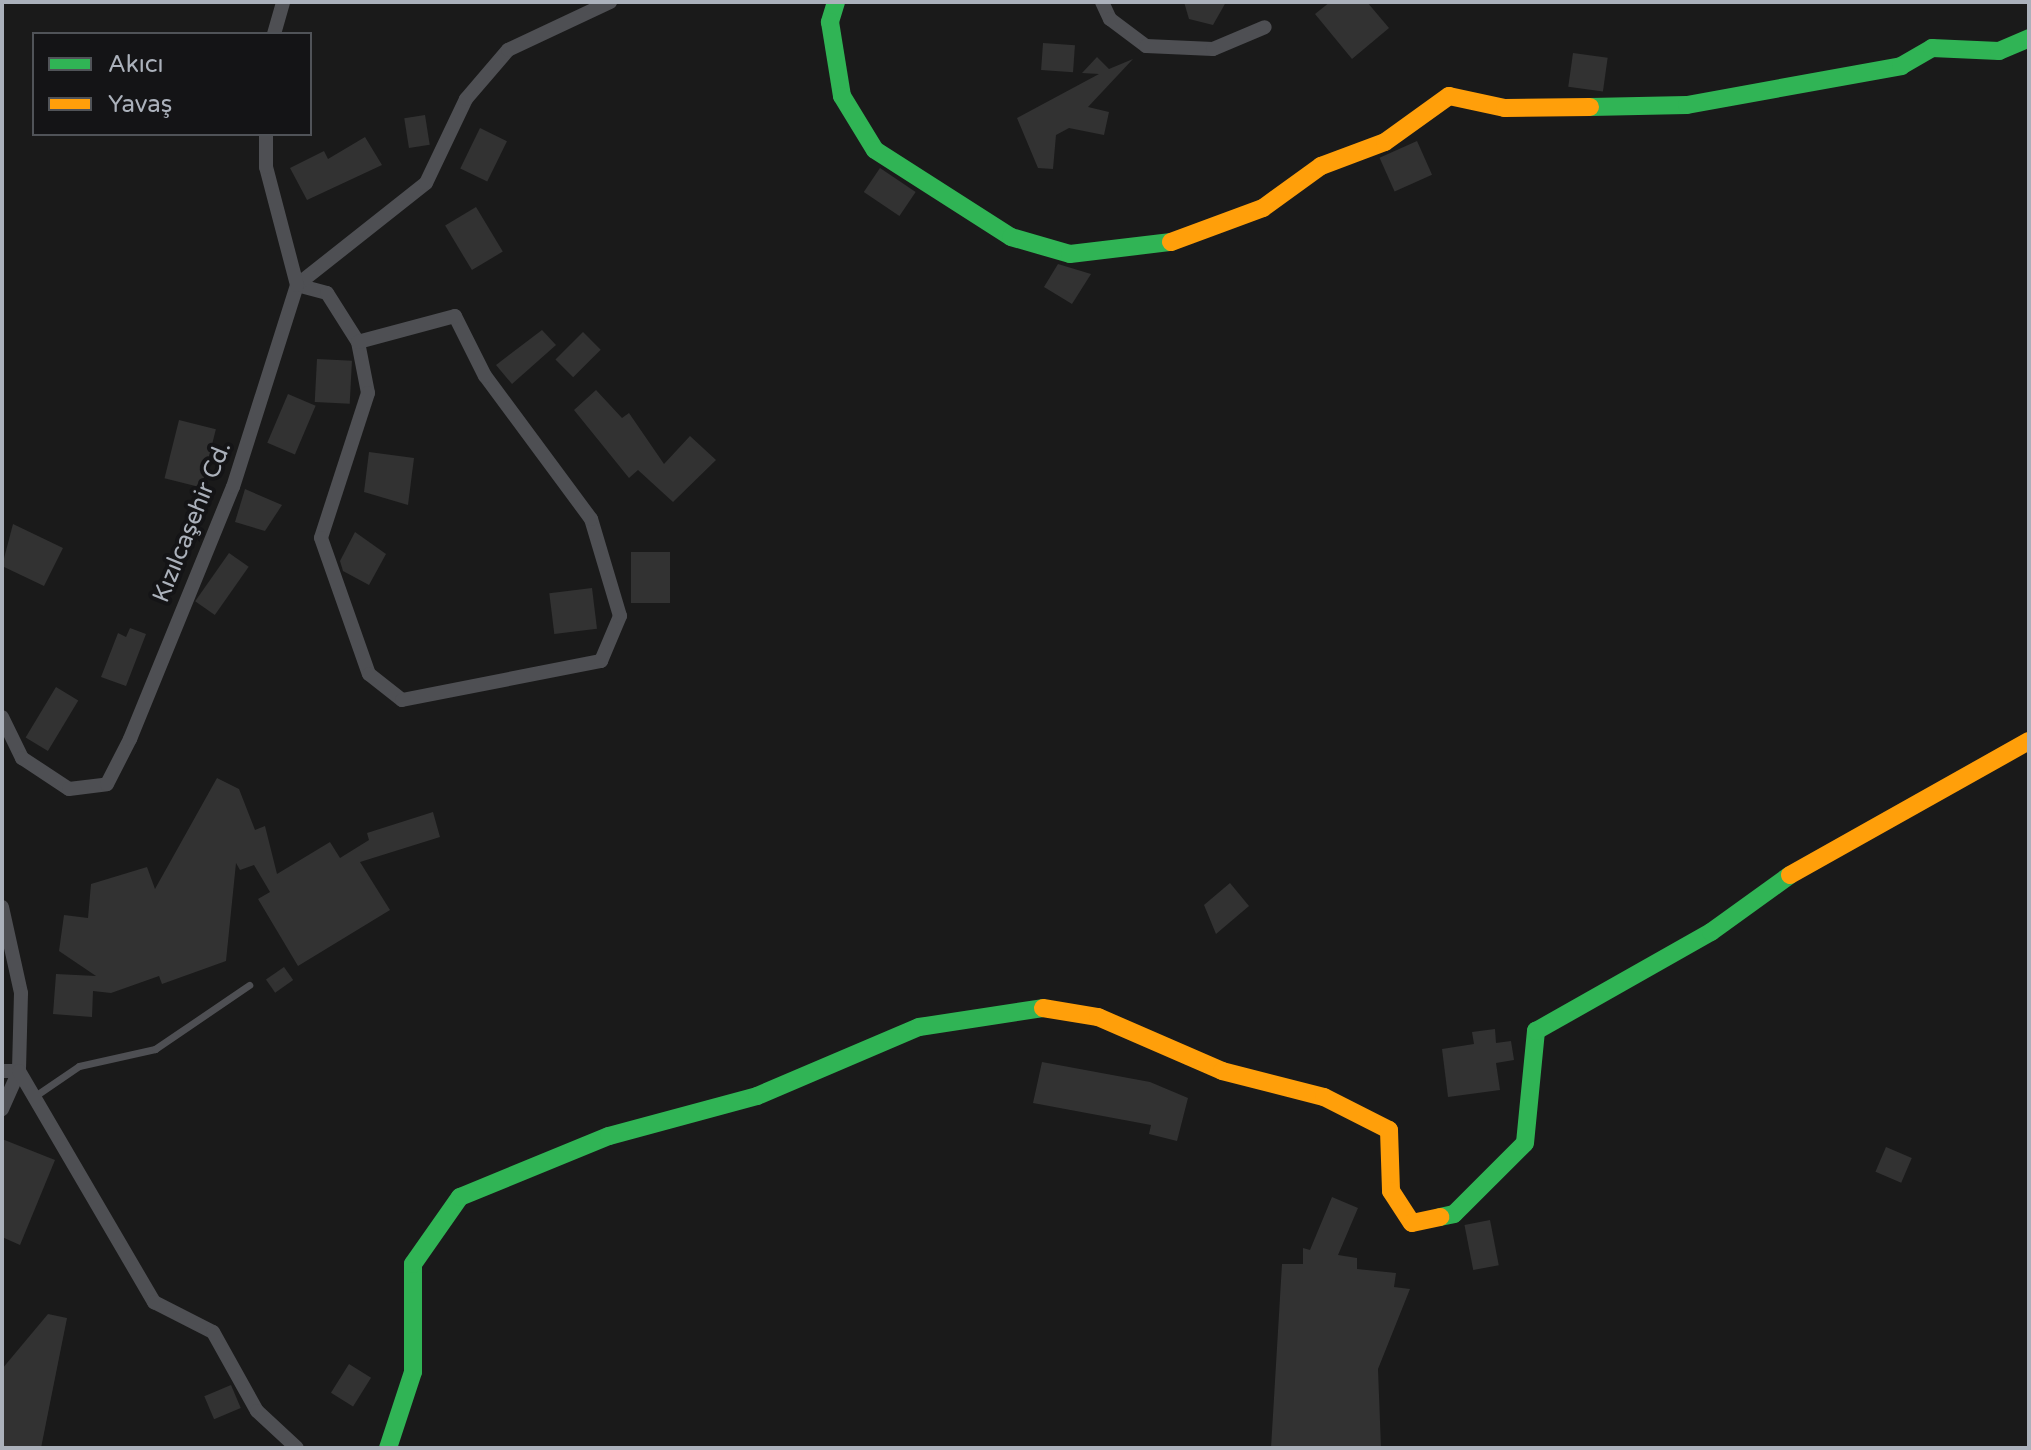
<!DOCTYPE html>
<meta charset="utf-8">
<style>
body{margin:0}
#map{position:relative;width:2031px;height:1450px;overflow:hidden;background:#1a1a1a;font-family:"Varela Round",sans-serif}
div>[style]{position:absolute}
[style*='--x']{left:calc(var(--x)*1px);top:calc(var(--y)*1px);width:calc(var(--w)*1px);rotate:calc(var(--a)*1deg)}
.building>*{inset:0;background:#323232;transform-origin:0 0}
.lane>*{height:7px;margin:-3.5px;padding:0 3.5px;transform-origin:3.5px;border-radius:3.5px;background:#4e4f53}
.street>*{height:14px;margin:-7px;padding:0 7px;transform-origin:7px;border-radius:7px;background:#4e4f53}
.fast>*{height:18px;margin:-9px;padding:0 9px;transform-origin:9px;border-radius:9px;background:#30b455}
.slow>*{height:18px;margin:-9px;padding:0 9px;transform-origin:9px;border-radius:9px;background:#ff9f0a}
span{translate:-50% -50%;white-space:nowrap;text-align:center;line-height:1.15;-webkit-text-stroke:8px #141416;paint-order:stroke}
.street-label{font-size:24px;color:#abb1bb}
.frame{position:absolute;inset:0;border:4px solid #abb1bb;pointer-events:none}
.legend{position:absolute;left:32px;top:32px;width:280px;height:104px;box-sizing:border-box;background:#141416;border:2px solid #505358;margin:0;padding:10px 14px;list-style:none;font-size:24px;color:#abb1bb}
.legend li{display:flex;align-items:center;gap:16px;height:40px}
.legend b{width:40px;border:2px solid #505358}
</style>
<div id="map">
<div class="building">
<div style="clip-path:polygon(1184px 2px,1226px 2px,1213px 25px,1189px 19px)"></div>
<div style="clip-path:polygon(1330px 2px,1367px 2px,1389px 28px,1352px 59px,1315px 14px)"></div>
<div style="left:1043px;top:43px;width:32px;height:27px;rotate:4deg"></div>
<div style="left:1573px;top:53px;width:35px;height:34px;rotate:8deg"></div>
<div style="clip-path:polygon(1097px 57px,1109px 69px,1133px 59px,1088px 107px,1109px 112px,1104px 135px,1069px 128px,1056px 135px,1053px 169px,1038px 168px,1017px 118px,1099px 74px,1082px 73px)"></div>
<div style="left:425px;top:115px;width:30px;height:21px;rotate:81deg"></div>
<div style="left:480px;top:128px;width:30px;height:45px;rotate:26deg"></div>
<div style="clip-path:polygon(365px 137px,382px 165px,307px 200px,290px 168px,324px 151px,328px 159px)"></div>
<div style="left:1417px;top:141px;width:37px;height:41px;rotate:66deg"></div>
<div style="left:880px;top:168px;width:43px;height:29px;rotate:34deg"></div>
<div style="left:476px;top:207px;width:52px;height:36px;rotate:59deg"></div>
<div style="clip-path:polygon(1058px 264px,1091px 274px,1072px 304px,1044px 287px)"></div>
<div style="clip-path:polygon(542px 330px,556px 345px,512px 384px,496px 365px)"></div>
<div style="left:583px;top:332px;width:25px;height:39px;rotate:45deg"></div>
<div style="left:317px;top:359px;width:35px;height:43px;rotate:3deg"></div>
<div style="clip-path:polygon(596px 390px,622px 418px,629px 413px,664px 464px,690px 436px,716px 460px,673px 502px,638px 470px,629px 478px,574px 410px)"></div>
<div style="left:288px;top:394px;width:30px;height:53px;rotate:23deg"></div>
<div style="left:179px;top:420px;width:38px;height:60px;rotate:14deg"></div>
<div style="clip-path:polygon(369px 452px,414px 458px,408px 505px,364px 492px)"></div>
<div style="clip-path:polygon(245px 489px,282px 505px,265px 531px,235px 522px)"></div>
<div style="clip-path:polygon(13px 524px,63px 548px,44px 586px,2px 566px)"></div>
<div style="clip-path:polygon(355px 532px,386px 554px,369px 585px,343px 571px,340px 561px)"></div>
<div style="left:631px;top:552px;width:39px;height:51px"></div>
<div style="left:229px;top:553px;width:24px;height:59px;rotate:35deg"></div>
<div style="left:592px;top:588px;width:41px;height:43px;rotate:83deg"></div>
<div style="clip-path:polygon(130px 628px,146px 634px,126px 686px,101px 677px,118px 633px,126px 637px)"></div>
<div style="left:56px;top:687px;width:26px;height:59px;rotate:31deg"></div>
<div style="clip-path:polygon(217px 778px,239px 789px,255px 830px,265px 826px,277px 874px,330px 842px,340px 858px,369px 840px,367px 833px,433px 812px,440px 837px,360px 862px,390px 910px,298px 966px,258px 899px,270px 892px,254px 865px,240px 870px,236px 863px,226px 961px,162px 984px,159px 976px,111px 993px,93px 991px,92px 1017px,53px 1014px,56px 974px,96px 976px,59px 951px,64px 915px,88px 918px,91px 884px,147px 867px,155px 889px)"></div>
<div style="clip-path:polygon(1230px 883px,1249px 906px,1216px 934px,1204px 905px)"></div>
<div style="left:284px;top:967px;width:16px;height:22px;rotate:55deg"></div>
<div style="clip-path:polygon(1495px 1029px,1496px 1043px,1511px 1041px,1514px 1060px,1496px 1063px,1500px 1090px,1448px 1097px,1442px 1049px,1474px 1044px,1472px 1032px)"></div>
<div style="clip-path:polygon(1042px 1062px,1150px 1082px,1188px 1098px,1177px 1141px,1149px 1134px,1151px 1125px,1033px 1103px)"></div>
<div style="clip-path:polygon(2px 1139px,55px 1160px,20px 1245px,2px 1237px)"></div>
<div style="left:1886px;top:1147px;width:28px;height:27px;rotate:23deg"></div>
<div style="clip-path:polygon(1332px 1197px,1358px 1208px,1338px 1255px,1357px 1258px,1357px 1269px,1396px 1273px,1394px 1287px,1410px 1289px,1378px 1369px,1381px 1448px,1271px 1448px,1282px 1264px,1303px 1264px,1303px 1248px,1310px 1250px)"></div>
<div style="left:1490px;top:1220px;width:46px;height:26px;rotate:79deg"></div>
<div style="clip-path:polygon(48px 1314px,67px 1318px,41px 1448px,2px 1448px,2px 1369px)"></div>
<div style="left:349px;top:1364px;width:26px;height:34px;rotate:32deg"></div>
<div style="left:231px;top:1385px;width:25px;height:29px;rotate:67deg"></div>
</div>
<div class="lane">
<div style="--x:35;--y:1096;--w:53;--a:-34.3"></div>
<div style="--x:79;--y:1066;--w:78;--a:-12.6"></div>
<div style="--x:155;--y:1049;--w:114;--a:-34.2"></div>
</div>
<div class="street">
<div style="--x:1102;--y:2;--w:19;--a:65"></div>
<div style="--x:1110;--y:19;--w:45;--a:36.9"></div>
<div style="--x:1146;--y:46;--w:67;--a:2.6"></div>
<div style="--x:1213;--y:49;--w:56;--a:-22.9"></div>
<div style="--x:274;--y:34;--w:33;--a:-74"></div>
<div style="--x:297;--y:285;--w:31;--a:15"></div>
<div style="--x:327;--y:293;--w:58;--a:57.7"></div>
<div style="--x:358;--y:342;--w:52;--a:78.9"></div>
<div style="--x:368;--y:393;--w:152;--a:108"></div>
<div style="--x:321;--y:538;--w:144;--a:70.6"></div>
<div style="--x:369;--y:674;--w:42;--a:38.2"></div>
<div style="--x:402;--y:700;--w:203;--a:-11.1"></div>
<div style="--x:601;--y:661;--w:49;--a:-67.1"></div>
<div style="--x:620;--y:616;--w:101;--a:-106.6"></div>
<div style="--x:591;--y:519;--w:178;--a:-126.5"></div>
<div style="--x:485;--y:376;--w:67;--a:-116.6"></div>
<div style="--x:455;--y:316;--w:100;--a:165"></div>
<div style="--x:297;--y:285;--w:164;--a:-38.3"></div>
<div style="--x:426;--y:183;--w:93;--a:-64.5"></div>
<div style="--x:466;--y:99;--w:65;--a:-49.4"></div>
<div style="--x:508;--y:50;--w:113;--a:-25.2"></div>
<div style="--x:2;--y:717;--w:46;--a:64"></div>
<div style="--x:22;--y:758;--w:56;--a:33.4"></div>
<div style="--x:69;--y:789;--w:38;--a:-7"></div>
<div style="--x:107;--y:784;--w:51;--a:-62.9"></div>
<div style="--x:130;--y:739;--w:272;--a:-67.8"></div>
<div style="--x:233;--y:487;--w:212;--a:-72.4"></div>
<div style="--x:297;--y:285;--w:122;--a:-104.7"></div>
<div style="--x:266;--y:167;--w:33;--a:-90"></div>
<div style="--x:2;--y:907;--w:88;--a:77.5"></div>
<div style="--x:21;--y:993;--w:78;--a:91.5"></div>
<div style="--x:19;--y:1071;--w:42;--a:114.1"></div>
<div style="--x:2;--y:1071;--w:17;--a:0"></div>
<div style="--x:19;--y:1071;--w:268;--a:59.7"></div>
<div style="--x:154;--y:1302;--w:66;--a:27"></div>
<div style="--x:213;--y:1332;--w:90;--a:60.9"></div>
<div style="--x:257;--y:1411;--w:54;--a:42.8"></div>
</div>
<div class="fast">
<div style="--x:836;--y:2;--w:21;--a:107"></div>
<div style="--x:830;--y:22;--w:75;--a:80.8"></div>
<div style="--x:842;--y:96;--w:63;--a:58.6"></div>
<div style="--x:875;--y:150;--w:161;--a:32.6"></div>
<div style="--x:1011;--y:237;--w:61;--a:16.1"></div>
<div style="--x:1070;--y:254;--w:102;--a:-6.8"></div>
<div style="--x:1590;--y:107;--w:97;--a:-1.2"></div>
<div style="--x:1687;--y:105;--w:218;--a:-10.3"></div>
<div style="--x:1901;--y:66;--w:36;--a:-30"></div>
<div style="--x:1932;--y:48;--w:67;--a:2.6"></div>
<div style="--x:1999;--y:51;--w:33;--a:-23"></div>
<div style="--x:1440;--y:1217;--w:14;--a:-12"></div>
<div style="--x:1454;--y:1214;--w:100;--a:-45"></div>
<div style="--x:1525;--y:1143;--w:113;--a:-84.4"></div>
<div style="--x:1536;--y:1031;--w:201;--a:-29.5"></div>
<div style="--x:1711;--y:932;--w:97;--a:-35.8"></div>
<div style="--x:388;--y:1448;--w:80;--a:-71.8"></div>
<div style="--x:413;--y:1372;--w:108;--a:-90"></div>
<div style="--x:413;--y:1264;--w:82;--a:-55"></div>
<div style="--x:460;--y:1197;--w:161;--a:-22.3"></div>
<div style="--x:609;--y:1136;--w:153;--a:-15.1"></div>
<div style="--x:757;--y:1096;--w:176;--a:-23.1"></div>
<div style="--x:919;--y:1027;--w:125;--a:-8.7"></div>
</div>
<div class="slow">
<div style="--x:1171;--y:242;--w:98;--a:-20.3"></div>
<div style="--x:1263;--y:208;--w:72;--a:-35.9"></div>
<div style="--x:1321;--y:166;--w:68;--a:-20.6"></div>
<div style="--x:1385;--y:142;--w:79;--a:-35.7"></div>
<div style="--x:1449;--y:96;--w:57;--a:12.1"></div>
<div style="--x:1505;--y:108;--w:85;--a:-0.7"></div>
<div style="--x:1790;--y:875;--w:274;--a:-29.3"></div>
<div style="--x:1043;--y:1008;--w:56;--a:9.3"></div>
<div style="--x:1098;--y:1017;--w:135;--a:23.5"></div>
<div style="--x:1222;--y:1071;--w:105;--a:14.3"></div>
<div style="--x:1324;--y:1097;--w:73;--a:26.9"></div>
<div style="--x:1389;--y:1130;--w:61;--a:88.1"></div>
<div style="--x:1391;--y:1191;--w:38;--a:57"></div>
<div style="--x:1412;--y:1223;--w:29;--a:-12"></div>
</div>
<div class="street-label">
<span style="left:192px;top:522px;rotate:-68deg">Kızılcaşehir Cd.</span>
</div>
<div class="frame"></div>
<ul class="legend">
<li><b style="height:10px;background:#30b455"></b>Akıcı</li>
<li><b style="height:10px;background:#ff9f0a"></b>Yavaş</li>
</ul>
</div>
